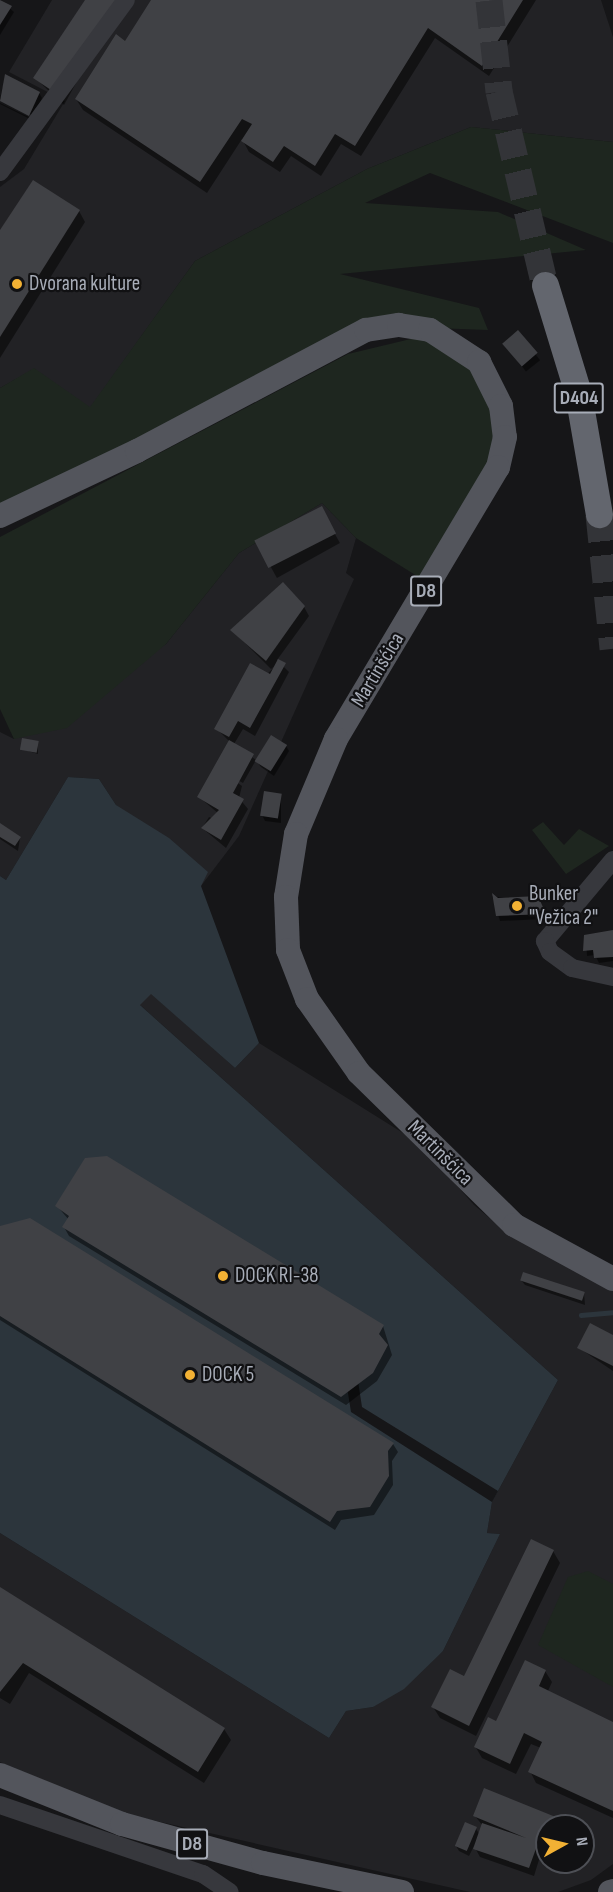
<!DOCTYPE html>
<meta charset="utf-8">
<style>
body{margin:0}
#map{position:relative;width:613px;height:1892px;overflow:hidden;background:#161618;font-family:"Sofia Sans Condensed",sans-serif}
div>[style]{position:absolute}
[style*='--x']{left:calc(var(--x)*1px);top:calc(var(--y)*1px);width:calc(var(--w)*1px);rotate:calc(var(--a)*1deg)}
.built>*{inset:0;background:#222225}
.green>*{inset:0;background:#1e261f}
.water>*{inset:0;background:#2c353c}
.pier>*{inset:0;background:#161618}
.shadow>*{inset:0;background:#0007;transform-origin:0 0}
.stream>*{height:4.5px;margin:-2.25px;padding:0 2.25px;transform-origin:2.25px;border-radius:2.25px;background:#2c353c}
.building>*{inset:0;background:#404145;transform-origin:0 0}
.highway-tunnel>*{height:27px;margin-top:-13.5px;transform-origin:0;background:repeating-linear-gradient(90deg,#333438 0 27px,transparent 0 41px)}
.minor>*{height:18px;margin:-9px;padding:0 9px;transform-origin:9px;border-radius:9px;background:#37383d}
.major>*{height:24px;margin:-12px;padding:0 12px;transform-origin:12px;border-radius:12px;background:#53555c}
.highway>*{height:27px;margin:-13.5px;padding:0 13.5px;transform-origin:13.5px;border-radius:13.5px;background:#63666e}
.dots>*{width:16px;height:16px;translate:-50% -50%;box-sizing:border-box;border:3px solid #111113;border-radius:50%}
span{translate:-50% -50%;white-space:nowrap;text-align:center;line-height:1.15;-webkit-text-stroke:4.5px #111113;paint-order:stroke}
.shield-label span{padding:2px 4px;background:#111113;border:2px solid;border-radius:4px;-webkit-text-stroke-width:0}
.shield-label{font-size:20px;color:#a8adb8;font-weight:700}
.poi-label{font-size:21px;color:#a8adb8}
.left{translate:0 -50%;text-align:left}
.street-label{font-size:21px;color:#a8adb8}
.north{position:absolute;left:535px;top:1814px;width:60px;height:60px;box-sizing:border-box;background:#111113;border:2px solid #4d4f55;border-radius:50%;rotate:82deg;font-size:16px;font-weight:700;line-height:24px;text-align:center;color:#a8adb8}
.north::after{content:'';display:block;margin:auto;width:21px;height:27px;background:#f2b134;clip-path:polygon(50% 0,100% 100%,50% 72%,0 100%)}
</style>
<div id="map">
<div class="built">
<div style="clip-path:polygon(52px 0,601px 0,613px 37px,613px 142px,471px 127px,367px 169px,195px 261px,90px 408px,34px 369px,0 388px,0 187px,24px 169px,65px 101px,9px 72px)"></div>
<div style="clip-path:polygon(322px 503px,356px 538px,346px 573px,354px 579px,239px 836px,201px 886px,116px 805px,99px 779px,68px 777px,6px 880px,0 876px,0 732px,14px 739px,166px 644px,239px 553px)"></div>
<div style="clip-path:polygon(evenodd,151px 993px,235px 1068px,259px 1043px,419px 1143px,474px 1205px,510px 1235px,613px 1291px,613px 1864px,591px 1880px,558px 1892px,470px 1892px,125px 1814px,0 1762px,0 1533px,329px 1738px,346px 1711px,373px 1707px,443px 1651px,500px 1534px,487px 1533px,492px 1502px,558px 1380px,139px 1004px,151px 993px,547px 1826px,583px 1826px,583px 1862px,547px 1862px,547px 1826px)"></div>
</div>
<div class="green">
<div style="clip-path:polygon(471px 127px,613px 142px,613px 243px,430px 173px,365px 203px,498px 212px,586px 250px,340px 274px,479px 308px,488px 330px,352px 325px,185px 416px,0 505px,0 388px,34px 368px,90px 407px,195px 261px,367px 169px)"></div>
<div style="clip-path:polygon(419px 337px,467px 364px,486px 392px,498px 446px,425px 581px,356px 538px,322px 503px,239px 553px,166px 644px,67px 728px,14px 739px,0 709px,0 537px,348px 354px)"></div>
<div style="clip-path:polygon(543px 822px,564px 845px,579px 829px,609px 846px,566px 874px,532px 830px)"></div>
<div style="clip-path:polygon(588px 1571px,613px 1584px,613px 1687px,538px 1645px,568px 1577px)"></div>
</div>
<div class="water">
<div style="clip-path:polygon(68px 777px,99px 779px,116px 805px,169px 838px,208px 872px,201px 886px,259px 1043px,235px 1068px,151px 994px,140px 1005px,558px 1380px,492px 1502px,487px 1533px,500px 1534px,443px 1651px,404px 1689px,373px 1707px,346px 1711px,329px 1738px,0 1533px,0 876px,6px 880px)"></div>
</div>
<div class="pier">
<div style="clip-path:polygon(358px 1381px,362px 1407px,498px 1491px,492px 1502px,351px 1412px,347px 1387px)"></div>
</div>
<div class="shadow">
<div style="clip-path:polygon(0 0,14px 12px,0 35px)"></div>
<div style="clip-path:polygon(86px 0,97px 45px,64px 105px,35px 78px)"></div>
<div style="clip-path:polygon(153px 0,536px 0,489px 76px,435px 38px,361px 156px,341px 144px,321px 176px,291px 156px,280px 172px,249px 152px,242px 139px,207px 193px,83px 110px,76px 99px,125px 43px)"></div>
<div style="clip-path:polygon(5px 76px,39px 93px,42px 98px,34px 116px,0 99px)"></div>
<div style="clip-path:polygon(0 103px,33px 119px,32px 120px,0 104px)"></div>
<div style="clip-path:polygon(79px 211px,85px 222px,0 358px,0 233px)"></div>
<div style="left:518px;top:332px;width:36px;height:18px;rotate:52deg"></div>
<div style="left:321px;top:509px;width:39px;height:72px;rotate:61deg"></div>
<div style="clip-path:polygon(304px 607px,309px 616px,277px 660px,289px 672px,255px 736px,243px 729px,234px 744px,256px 760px,243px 783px,218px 769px,242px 786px,239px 798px,248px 809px,226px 848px,202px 828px,209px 817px,216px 820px,219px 814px,199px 797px,230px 742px,216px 728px,276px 665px,271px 669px,232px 630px)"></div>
<div style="clip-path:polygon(38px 742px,38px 754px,22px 749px)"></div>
<div style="clip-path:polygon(286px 746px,289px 751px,274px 776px,261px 767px,257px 762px)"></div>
<div style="clip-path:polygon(281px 795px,281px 823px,265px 821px,262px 815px)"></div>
<div style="clip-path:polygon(0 825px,20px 838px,18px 851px,0 839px)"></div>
<div style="clip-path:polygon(492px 896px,540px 903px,544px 919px,500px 921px)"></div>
<div style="clip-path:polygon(613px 932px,613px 961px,599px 963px,595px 955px,587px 956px,586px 937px)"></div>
<div style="clip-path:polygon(57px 1206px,383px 1326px,392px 1355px,377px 1381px,346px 1405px,69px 1236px,64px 1227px,69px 1220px)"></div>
<div style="clip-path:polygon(0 1228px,393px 1444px,398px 1452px,392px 1461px,393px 1485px,374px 1515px,341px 1520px,335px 1530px,0 1320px)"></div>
<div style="clip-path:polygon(521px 1280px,584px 1293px,585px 1305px,525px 1285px)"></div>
<div style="clip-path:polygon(613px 1336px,613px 1371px,579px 1348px)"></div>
<div style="clip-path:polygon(553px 1551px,560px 1563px,476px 1736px,440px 1718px,433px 1707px,465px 1678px)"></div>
<div style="clip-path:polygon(0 1589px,224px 1729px,231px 1740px,204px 1783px,29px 1673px,10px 1704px,0 1698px)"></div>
<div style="clip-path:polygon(545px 1671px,552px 1682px,548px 1691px,613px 1723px,613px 1818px,536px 1783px,530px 1771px,541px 1748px,531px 1744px,516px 1774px,482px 1758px,475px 1746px)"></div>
<div style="clip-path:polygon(475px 1816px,572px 1825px,572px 1826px,547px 1826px,547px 1852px,542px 1850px,534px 1876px,480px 1857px,474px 1846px,469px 1856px,459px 1851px,456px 1846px,476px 1829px,480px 1835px,483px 1826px)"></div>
</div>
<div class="stream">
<div style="--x:581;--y:1315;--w:32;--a:-5"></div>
</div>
<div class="building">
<div style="clip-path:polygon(0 0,12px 6px,0 25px)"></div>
<div style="clip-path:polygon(85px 0,117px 0,57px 94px,33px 78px)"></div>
<div style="clip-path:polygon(151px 0,523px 0,482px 66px,428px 28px,355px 146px,335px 134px,315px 166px,284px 146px,273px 162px,241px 141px,252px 124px,242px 119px,200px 182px,75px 99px,116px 34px,125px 41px)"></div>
<div style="clip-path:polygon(5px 74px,40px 92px,29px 116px,0 101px)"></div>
<div style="clip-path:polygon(33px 180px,80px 210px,0 337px,0 230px)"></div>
<div style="left:518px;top:330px;width:30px;height:21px;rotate:49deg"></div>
<div style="left:322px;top:506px;width:31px;height:76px;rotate:63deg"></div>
<div style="clip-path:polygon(283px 582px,305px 606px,266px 661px,230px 630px)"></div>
<div style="clip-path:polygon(278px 659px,286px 663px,250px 728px,238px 721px,229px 737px,214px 729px,250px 663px,270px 674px)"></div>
<div style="left:271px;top:735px;width:19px;height:31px;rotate:32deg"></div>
<div style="left:22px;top:738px;width:17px;height:12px;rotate:10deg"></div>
<div style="clip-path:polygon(229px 740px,254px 754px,233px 793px,244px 799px,221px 840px,201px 828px,219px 810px,197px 797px)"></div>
<div style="left:264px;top:791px;width:18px;height:25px;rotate:9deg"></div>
<div style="clip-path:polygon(0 823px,21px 837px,15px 846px,0 837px)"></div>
<div style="clip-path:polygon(492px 893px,498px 898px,538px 896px,546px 914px,496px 916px)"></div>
<div style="clip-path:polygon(613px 930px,613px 957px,594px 958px,593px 950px,583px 951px,584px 935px)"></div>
<div style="clip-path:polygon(107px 1156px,384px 1325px,379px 1334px,388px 1345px,373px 1373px,341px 1397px,62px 1227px,69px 1216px,55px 1206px,85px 1158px)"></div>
<div style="clip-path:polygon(30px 1218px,394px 1443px,388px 1451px,389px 1476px,370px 1507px,337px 1511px,330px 1522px,0 1316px,0 1226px)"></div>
<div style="left:523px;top:1272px;width:65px;height:9px;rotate:18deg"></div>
<div style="clip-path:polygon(590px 1323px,613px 1335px,613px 1366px,577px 1348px)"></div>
<div style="clip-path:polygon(531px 1539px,554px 1550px,469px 1726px,431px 1707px,450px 1669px,464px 1676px)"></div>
<div style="clip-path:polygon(0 1587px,225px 1728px,198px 1772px,23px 1663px,0 1692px)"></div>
<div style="clip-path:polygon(525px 1660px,546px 1670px,539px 1686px,613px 1722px,613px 1811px,528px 1772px,542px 1742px,524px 1733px,510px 1764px,474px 1747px,488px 1717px,496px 1721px)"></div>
<div style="clip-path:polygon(484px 1788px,573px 1824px,572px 1826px,547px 1826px,547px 1847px,538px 1843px,529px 1868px,473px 1849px,482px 1823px,526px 1838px,473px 1816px)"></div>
<div style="left:465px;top:1822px;width:13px;height:26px;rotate:23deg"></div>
</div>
<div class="highway-tunnel">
<div style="--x:489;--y:0;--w:92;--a:83.7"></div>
<div style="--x:499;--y:91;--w:199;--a:76.7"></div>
<div style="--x:599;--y:514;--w:135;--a:84"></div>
</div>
<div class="minor">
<div style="--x:0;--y:172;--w:213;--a:-53.8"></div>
<div style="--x:613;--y:860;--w:106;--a:130"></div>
<div style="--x:545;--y:941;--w:12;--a:66"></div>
<div style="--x:550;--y:952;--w:27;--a:36"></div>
<div style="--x:572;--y:968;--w:42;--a:12.4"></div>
<div style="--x:0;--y:1805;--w:214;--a:18.8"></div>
<div style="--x:203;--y:1874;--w:32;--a:34"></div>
</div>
<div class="major">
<div style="--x:0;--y:516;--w:152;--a:-25.4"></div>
<div style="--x:137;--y:451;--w:259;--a:-27.9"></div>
<div style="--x:366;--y:330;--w:33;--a:-9"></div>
<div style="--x:399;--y:325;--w:31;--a:9"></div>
<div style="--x:430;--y:330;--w:59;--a:33.1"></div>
<div style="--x:479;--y:362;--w:49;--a:63.4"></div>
<div style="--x:501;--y:406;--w:31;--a:83"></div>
<div style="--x:505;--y:437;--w:31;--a:103"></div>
<div style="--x:498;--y:467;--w:317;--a:120.8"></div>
<div style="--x:336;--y:739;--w:103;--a:112.8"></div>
<div style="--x:296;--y:834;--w:64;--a:99"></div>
<div style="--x:286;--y:897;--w:53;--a:87.8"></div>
<div style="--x:288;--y:950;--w:53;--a:68.8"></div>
<div style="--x:307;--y:999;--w:90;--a:54.9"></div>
<div style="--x:359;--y:1073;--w:217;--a:44.4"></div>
<div style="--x:514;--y:1225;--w:113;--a:28.6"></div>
<div style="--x:0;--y:1775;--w:131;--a:21.9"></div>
<div style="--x:122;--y:1824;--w:146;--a:15.5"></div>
<div style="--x:263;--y:1863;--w:142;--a:11.8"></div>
<div style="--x:610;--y:1892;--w:3;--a:-18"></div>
</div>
<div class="highway">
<div style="--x:545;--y:285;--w:113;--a:73"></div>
<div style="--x:578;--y:393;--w:123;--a:80.2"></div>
</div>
<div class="dots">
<div style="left:17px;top:284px;background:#f2b134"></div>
<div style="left:517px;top:906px;background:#f2b134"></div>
<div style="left:223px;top:1276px;background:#f2b134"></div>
<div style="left:190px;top:1375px;background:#f2b134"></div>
</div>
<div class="shield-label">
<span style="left:579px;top:398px">D404</span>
<span style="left:426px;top:591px">D8</span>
<span style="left:192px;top:1844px">D8</span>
</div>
<div class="poi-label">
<span class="left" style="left:29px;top:284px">Dvorana kulture</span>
<span class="left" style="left:529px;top:906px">Bunker<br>"Vežica 2"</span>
<span class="left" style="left:235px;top:1276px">DOCK RI-38</span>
<span class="left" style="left:202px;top:1375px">DOCK 5</span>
</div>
<div class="street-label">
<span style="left:378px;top:670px;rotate:-59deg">Martinšćica</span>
<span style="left:440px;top:1153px;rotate:45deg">Martinšćica</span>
</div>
<div class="north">N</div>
</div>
